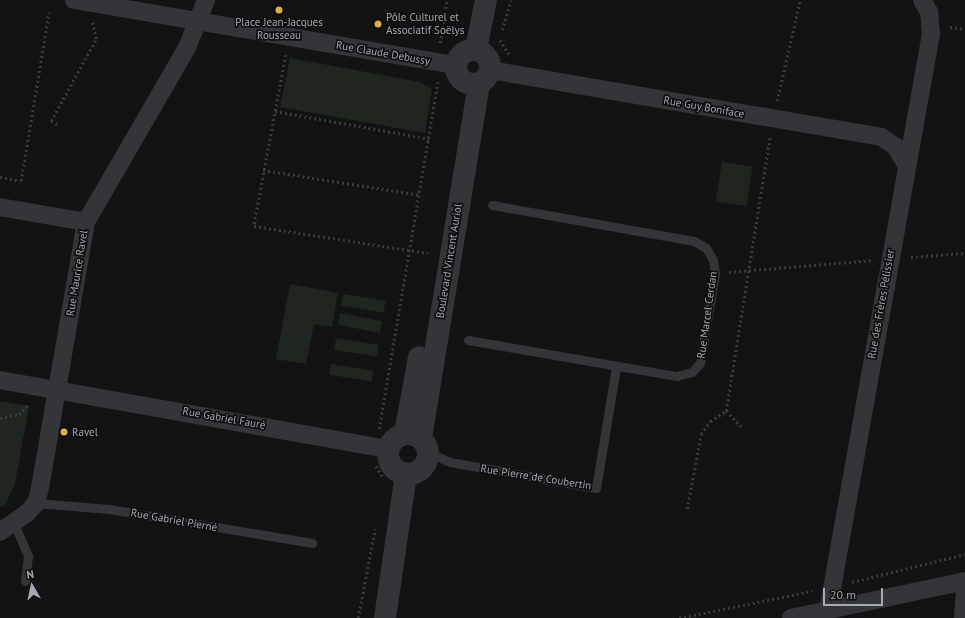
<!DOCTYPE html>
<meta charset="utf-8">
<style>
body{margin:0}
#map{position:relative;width:965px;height:618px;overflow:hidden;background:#131314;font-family:"PT Sans",sans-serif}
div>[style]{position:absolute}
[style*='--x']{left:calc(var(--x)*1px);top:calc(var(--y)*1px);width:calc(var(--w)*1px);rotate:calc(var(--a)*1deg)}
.green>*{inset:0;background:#1f2620;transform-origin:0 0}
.path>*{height:2.5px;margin-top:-1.25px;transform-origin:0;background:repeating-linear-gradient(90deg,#3a3b3f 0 2px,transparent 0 5px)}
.service>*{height:9px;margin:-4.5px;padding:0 4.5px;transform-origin:4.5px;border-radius:4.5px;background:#343538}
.minor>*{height:18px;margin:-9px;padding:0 9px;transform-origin:9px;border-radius:9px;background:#343538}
.tertiary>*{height:22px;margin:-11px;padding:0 11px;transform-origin:11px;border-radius:11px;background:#343538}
.tertiary>.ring{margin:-11px;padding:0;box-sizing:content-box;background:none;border:22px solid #343538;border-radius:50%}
.dots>*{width:11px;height:11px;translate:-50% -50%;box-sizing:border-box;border:2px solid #0e0e0f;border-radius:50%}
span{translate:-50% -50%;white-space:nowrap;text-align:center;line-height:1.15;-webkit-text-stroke:3.5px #0e0e0f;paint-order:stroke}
.poi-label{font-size:11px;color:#a6a9b3}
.left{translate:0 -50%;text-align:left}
.street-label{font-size:11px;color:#a6a9b3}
.north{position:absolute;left:12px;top:566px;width:40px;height:40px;-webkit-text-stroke:3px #0e0e0f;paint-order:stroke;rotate:351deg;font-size:11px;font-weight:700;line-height:16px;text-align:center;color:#a6a9b3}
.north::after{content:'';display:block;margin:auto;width:14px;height:18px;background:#a6a9b3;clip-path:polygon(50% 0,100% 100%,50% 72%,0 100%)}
.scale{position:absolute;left:823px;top:588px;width:60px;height:18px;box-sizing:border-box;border:2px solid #a6a9b3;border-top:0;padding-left:5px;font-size:12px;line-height:14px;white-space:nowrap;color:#a6a9b3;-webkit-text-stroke:3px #0e0e0f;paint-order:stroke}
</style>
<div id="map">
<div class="green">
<div style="clip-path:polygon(290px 58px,420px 82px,432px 89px,425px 133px,280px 107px)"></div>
<div style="left:722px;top:162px;width:31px;height:40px;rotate:9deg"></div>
<div style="clip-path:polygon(290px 284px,338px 293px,332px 327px,314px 324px,306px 364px,276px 359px)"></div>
<div style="left:343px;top:294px;width:43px;height:12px;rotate:9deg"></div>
<div style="left:340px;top:313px;width:43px;height:12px;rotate:11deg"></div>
<div style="left:336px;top:338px;width:43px;height:12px;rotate:9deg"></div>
<div style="left:331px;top:364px;width:43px;height:11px;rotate:9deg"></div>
<div style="clip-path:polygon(0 401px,29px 406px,15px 484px,5px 505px,0 507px)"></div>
</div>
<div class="path">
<div style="--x:950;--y:27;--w:15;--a:8"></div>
<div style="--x:502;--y:30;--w:31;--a:-73"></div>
<div style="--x:500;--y:40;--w:17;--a:57"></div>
<div style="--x:440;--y:43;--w:44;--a:-80.8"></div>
<div style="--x:286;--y:55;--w:174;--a:100.6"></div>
<div style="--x:254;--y:226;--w:176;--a:8.8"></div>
<div style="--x:777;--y:101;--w:104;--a:-77.2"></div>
<div style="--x:275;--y:111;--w:158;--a:10.2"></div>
<div style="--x:57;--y:125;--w:7;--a:-146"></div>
<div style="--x:51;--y:121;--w:94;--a:-61.2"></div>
<div style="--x:96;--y:39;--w:18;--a:-103"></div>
<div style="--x:263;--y:170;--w:160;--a:9"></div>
<div style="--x:0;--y:177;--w:21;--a:11"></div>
<div style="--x:21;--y:181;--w:171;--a:-80.6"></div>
<div style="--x:911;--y:257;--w:54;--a:-4.2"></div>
<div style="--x:729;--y:272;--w:144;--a:-4.8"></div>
<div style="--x:0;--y:418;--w:19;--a:-12"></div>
<div style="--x:19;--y:414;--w:14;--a:-45"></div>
<div style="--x:741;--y:427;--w:22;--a:-133"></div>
<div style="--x:726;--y:411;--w:278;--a:-80.9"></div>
<div style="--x:379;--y:429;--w:352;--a:-80.4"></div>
<div style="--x:376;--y:466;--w:15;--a:58"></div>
<div style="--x:687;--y:509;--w:76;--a:-79.4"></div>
<div style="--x:701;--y:434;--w:16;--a:-55"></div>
<div style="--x:710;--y:421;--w:19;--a:-32"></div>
<div style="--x:852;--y:582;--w:116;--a:-13.9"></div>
<div style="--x:358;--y:618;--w:91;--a:-79.2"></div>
<div style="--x:679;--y:618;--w:136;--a:-11.5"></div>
</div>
<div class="service">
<div style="--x:468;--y:340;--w:212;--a:9.8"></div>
<div style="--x:677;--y:376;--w:16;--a:-15"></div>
<div style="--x:692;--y:372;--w:12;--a:-48"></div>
<div style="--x:700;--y:363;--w:91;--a:-80.5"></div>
<div style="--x:715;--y:273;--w:13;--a:-99"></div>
<div style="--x:713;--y:260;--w:14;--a:-120"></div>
<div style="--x:706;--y:248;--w:14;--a:-150"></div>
<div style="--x:694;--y:241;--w:205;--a:-169.9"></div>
<div style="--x:429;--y:453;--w:23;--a:23"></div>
<div style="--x:450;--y:462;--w:148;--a:10.1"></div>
<div style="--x:596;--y:488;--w:123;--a:-80.6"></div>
<div style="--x:36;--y:503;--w:73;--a:4.7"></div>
<div style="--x:109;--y:509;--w:206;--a:9.5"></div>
<div style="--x:14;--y:524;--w:35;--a:66"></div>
<div style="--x:28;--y:556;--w:25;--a:97"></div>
</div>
<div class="minor">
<div style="--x:74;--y:0;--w:387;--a:9.7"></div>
<div style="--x:490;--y:70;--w:397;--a:9.7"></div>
<div style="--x:881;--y:137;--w:17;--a:33"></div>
<div style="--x:895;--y:146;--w:21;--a:59"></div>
<div style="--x:0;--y:207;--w:87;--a:9.9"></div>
<div style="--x:0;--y:380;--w:394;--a:10.1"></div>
<div style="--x:0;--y:532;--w:33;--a:-35"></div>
<div style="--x:27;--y:513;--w:13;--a:-48"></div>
<div style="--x:36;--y:503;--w:16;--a:-75"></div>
<div style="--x:40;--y:488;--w:270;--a:-80.2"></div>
<div style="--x:86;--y:222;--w:201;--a:-59.9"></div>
<div style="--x:187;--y:48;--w:52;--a:-68.4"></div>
<div style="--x:828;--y:611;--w:586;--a:-79.88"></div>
<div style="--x:931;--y:34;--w:22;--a:-95"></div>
<div style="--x:929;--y:12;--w:14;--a:-120"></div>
<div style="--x:791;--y:618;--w:178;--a:-12"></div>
<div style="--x:963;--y:618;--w:27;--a:-86"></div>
</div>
<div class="tertiary">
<div style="--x:476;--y:49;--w:50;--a:-78.5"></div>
<div class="ring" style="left:456px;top:50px;width:12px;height:12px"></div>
<div class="ring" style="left:388px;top:434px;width:18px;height:18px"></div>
<div style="--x:405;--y:434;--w:78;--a:-79.7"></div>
<div style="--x:421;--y:438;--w:360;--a:-80.7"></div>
<div style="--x:385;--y:618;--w:146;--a:-81.7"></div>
</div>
<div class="dots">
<div style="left:279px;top:10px;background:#dbaf43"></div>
<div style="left:378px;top:24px;background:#dbaf43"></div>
<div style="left:64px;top:432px;background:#dbaf43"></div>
</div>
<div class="poi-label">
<span class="left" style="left:386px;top:24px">Pôle Culturel et<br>Associatif Soëlys</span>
<span style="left:279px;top:29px">Place Jean-Jacques<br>Rousseau</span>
<span class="left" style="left:72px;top:432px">Ravel</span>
</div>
<div class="street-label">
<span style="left:383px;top:53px;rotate:10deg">Rue Claude Debussy</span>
<span style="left:704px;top:107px;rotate:10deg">Rue Guy Boniface</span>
<span style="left:449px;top:261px;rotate:-81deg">Boulevard Vincent Auriol</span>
<span style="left:77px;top:273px;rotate:-81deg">Rue Maurice Ravel</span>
<span style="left:881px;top:304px;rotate:-80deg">Rue des Frères Pélissier</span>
<span style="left:707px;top:315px;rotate:-82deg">Rue Marcel Cerdan</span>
<span style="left:224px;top:418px;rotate:10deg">Rue Gabriel Fauré</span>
<span style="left:536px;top:477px;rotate:9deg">Rue Pierre de Coubertin</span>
<span style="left:174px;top:520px;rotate:10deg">Rue Gabriel Pierné</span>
</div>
<div class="north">N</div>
<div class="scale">20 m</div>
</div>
